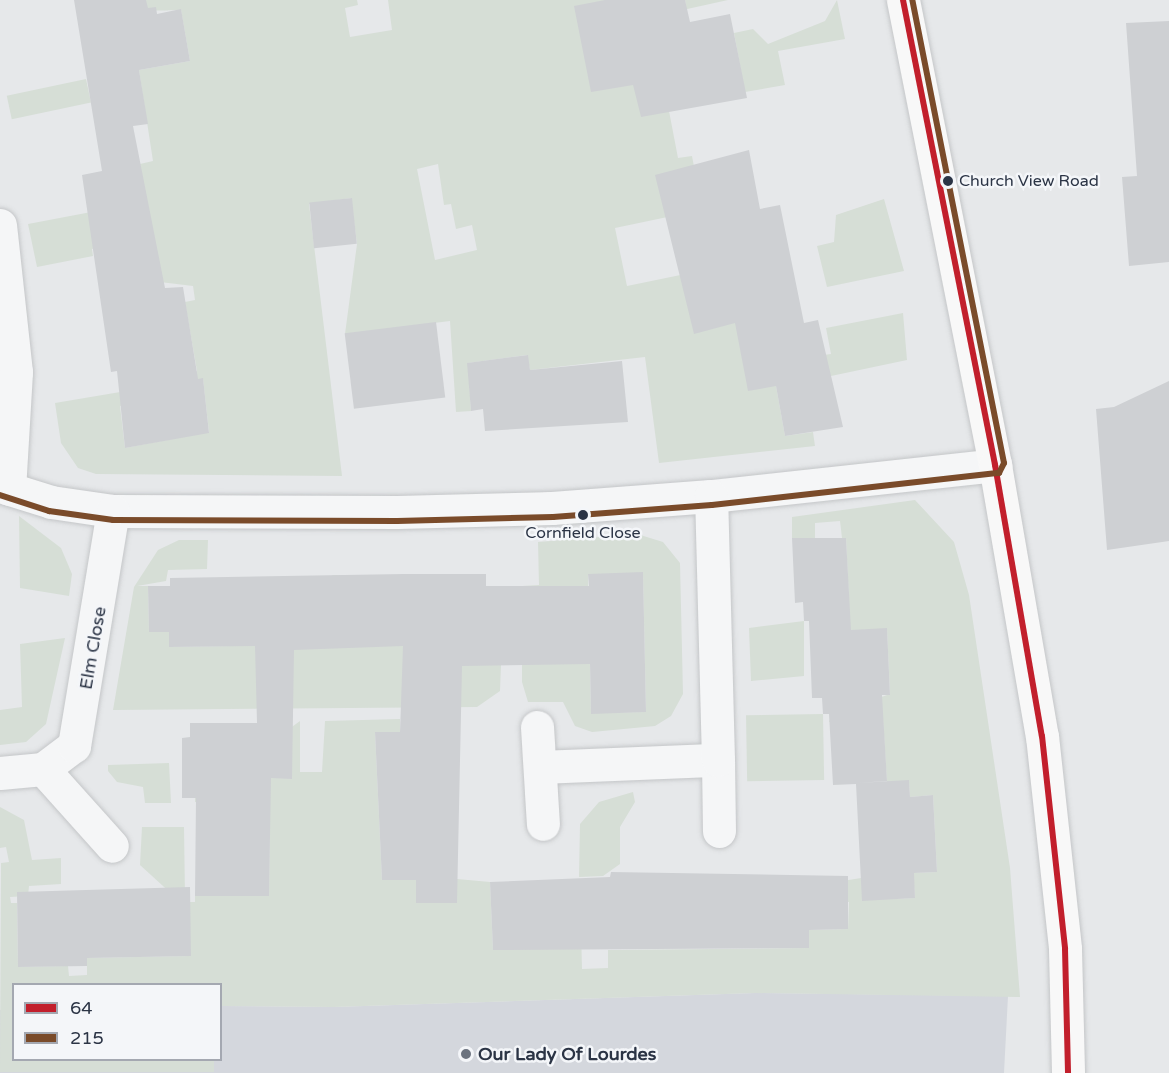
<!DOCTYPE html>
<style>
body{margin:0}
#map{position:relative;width:1169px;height:1073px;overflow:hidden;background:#e6e8ea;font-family:"Varela Round",sans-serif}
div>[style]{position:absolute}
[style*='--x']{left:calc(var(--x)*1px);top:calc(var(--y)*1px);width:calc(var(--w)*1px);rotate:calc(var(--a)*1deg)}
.built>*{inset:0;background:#d4d7dd}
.green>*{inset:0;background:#d6ded6;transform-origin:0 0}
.building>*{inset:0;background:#ced0d3;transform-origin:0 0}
.roads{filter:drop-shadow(0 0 2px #c4c6c8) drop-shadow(0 0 2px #c4c6c8)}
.street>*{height:33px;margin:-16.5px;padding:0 16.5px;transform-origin:16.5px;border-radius:16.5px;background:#f5f6f7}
.primary>*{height:33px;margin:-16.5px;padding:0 16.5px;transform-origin:16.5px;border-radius:16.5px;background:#f8f8f8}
.bus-1>*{height:6px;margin:-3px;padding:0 3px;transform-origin:3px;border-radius:3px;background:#c21f2c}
.bus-2>*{height:6px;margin:-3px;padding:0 3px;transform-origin:3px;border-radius:3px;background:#7a4b2a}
.dots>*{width:16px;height:16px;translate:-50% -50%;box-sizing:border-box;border:3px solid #f4f6f9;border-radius:50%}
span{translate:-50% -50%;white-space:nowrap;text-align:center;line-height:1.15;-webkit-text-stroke:5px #f4f6f9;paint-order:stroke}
.bus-label{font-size:16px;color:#2b3445}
.left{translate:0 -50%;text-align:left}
.street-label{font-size:18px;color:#2b3445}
.poi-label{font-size:18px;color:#2b3445;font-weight:700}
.legend{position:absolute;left:12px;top:983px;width:210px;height:78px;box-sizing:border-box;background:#f4f6f9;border:2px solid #a4a8b1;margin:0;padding:8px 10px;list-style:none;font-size:18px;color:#2b3445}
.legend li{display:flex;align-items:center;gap:12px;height:30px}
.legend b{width:30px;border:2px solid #a4a8b1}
</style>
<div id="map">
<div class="built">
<div style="clip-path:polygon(755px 993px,1008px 996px,1004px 1073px,0 1073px,0 1010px,13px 1010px,14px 1060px,220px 1060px,221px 1006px,333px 1007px)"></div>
</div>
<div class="green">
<div style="clip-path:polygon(evenodd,146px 0,357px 0,358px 5px,345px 8px,350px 37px,392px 30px,388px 0,612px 0,686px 6px,685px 0,728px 0,651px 17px,678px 158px,692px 156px,695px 172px,720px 206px,615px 228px,627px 286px,734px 264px,776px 386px,785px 436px,813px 432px,815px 446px,659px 463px,645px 357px,530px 370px,527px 355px,468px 363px,471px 411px,456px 412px,450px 321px,345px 334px,357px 244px,351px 198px,309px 204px,342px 476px,96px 474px,78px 468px,61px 443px,55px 403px,138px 389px,140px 402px,120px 406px,125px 448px,209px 432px,203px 379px,178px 383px,197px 371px,185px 302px,195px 300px,193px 286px,160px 282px,140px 164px,153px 161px,139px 70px,190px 61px,181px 10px,132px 11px,146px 0,438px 164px,444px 205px,451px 204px,456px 229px,472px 225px,477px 250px,435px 260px,417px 169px,438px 164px)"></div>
<div style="clip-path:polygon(837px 0,845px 39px,778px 51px,785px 85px,745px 92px,734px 33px,753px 29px,768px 44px,825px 21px)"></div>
<div style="left:86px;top:79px;width:24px;height:81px;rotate:78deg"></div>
<div style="clip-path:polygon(884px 199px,904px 271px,827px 287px,817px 246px,834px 242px,836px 215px)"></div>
<div style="clip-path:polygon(107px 209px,112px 246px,92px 249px,93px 256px,37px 267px,28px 224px)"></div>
<div style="clip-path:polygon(903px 313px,907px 360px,812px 380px,808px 357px,831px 354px,826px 328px)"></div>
<div style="clip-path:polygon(915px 500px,954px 542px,969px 595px,1010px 868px,1020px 997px,755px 993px,333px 1007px,221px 1006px,220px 984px,14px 984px,14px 1060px,214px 1060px,214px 1072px,0 1072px,1px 863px,9px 862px,6px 847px,0 848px,0 807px,24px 820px,32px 860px,61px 858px,61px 884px,29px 886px,28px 896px,10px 897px,11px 903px,17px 903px,18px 967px,68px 966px,69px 976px,87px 975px,87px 958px,190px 956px,190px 902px,195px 902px,195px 896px,269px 896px,270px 803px,195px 802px,195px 798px,300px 721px,300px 772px,322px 772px,325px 721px,400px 719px,400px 732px,375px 732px,382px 880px,416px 880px,416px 903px,457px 903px,457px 879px,490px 882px,493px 950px,580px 889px,582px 969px,608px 968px,608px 950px,808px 948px,809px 930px,848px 929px,849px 902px,841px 902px,830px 883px,861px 878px,894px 899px,915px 898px,913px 873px,937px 872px,933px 795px,910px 797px,909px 781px,887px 782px,883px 719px,829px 722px,832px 714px,890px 694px,887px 629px,810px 632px,849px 601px,846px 538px,842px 538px,840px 521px,815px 523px,815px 538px,792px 538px,792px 517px)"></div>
<div style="clip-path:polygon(19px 516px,61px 548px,72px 574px,69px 596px,20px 588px)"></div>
<div style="clip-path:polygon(evenodd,637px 534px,663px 542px,680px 563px,683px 694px,671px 716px,655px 726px,592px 732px,575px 726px,563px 702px,528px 702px,522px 682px,522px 586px,539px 585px,538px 542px,637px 534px,643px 573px,646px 712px,591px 713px,588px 575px,643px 573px)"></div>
<div style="clip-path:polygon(179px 540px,208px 540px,207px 569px,168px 570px,166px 581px,137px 586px,148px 586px,149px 632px,169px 632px,170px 647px,232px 646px,333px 575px,340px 575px,342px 646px,502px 638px,500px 691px,477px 707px,113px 710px,134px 587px,158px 550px)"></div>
<div style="clip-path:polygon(804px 621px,804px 676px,751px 681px,749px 628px)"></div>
<div style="clip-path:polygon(65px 638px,46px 724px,26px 742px,0 745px,0 710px,22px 707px,20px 644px)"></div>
<div style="left:823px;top:714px;width:66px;height:77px;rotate:89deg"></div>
<div style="clip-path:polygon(169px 763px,171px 803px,145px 803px,143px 787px,117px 782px,108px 771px,108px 765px)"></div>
<div style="clip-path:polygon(633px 792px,635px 802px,620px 827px,620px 864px,603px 876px,579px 877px,580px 824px,599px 802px)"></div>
<div style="clip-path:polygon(142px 827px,184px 827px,185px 898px,175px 897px,140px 865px)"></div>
</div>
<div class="building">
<div style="clip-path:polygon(74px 0,146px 0,148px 8px,156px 7px,157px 14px,181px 9px,190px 61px,139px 70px,148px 124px,133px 126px,165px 288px,183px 287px,198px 379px,203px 378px,209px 433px,125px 448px,117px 371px,111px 372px,82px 175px,102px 171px)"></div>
<div style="clip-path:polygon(605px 0,685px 0,690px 22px,730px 14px,747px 98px,641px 117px,633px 85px,591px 92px,574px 6px)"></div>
<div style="clip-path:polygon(1169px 21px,1169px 262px,1129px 266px,1122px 177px,1137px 176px,1126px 23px)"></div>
<div style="clip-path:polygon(749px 150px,760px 209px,780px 205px,804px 323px,818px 320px,843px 427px,785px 436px,776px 386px,748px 391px,735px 323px,694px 334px,655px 175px)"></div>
<div style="left:352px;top:198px;width:46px;height:43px;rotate:84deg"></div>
<div style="left:436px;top:322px;width:76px;height:92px;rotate:83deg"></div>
<div style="clip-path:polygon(528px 355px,530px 370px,622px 361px,628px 422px,485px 431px,483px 409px,471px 411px,467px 363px)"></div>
<div style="clip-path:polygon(1169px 381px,1169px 541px,1107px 550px,1096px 409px,1114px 407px)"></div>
<div style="clip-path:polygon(792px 538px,846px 538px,851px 630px,887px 628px,890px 695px,882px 695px,887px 781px,857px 783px,909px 780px,910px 797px,933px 795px,937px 872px,914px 873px,915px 898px,862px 901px,856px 784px,833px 785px,829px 714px,823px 714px,822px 698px,812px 698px,809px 621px,804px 621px,803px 602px,795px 603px)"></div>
<div style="clip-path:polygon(643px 572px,646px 712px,591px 714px,590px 664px,462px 666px,457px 903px,416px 903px,416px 880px,382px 880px,375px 732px,400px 732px,403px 646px,294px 650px,292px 779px,271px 778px,269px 896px,195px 896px,196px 798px,182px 798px,182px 738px,190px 737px,190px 723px,257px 723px,255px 646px,169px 647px,169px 632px,149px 632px,148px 586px,170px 586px,170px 578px,404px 574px,486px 574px,486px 586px,589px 586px,588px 574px)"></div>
<div style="clip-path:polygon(611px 872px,848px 876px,848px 929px,809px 930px,809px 948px,493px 950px,490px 882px,610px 877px)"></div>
<div style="clip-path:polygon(190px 887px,191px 956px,87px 958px,87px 966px,18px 967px,17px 892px)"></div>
</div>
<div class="roads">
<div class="street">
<div style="--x:0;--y:225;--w:148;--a:83.8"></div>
<div style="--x:16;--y:372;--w:117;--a:93.4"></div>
<div style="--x:0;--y:486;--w:53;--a:17.4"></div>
<div style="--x:51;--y:502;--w:63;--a:8.3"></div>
<div style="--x:113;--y:511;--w:284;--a:0.2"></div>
<div style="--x:397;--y:512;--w:155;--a:-1.5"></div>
<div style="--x:552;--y:508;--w:159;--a:-4.3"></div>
<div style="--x:711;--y:496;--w:286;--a:-6.2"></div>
<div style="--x:537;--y:727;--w:97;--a:86.5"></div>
<div style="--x:718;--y:760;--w:71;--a:89.2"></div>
<div style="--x:540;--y:767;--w:178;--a:-2.3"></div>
<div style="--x:718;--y:760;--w:264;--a:-91.5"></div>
<div style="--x:43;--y:769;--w:103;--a:48.1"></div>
<div style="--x:0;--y:773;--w:43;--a:-5.3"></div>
<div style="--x:43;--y:769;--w:39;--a:-37"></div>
<div style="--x:74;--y:746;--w:238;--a:-80.6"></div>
</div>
<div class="primary">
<div style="--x:903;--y:0;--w:474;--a:78.8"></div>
<div style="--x:995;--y:465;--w:275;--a:80.2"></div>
<div style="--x:1042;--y:736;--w:214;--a:83.8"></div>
<div style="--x:1065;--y:949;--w:124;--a:88.6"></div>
</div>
</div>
<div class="bus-1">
<div style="--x:903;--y:0;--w:474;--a:78.8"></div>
<div style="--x:995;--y:465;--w:275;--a:80.2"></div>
<div style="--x:1042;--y:736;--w:214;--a:83.8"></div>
<div style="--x:1065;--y:949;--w:124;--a:88.6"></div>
</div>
<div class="bus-2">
<div style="--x:0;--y:495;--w:52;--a:18.1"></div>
<div style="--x:49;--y:511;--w:65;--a:8"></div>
<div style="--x:113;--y:520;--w:284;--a:0.2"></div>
<div style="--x:397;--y:521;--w:156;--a:-1.5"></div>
<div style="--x:553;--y:517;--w:159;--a:-4.3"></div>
<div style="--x:712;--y:505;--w:289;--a:-6.4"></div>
<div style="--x:999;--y:473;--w:11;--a:-63"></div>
<div style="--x:1004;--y:463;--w:472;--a:-101.2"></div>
</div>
<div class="dots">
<div style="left:948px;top:181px;background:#2b3445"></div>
<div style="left:583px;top:515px;background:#2b3445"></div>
<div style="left:466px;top:1054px;background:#6c737f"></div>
</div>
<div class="bus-label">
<span class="left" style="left:959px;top:181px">Church View Road</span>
<span style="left:583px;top:533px">Cornfield Close</span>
</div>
<div class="street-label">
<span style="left:93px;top:648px;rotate:-80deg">Elm Close</span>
</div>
<div class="poi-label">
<span class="left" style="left:478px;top:1054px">Our Lady Of Lourdes</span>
</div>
<ul class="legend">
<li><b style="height:8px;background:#c21f2c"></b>64</li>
<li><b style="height:8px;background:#7a4b2a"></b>215</li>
</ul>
</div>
